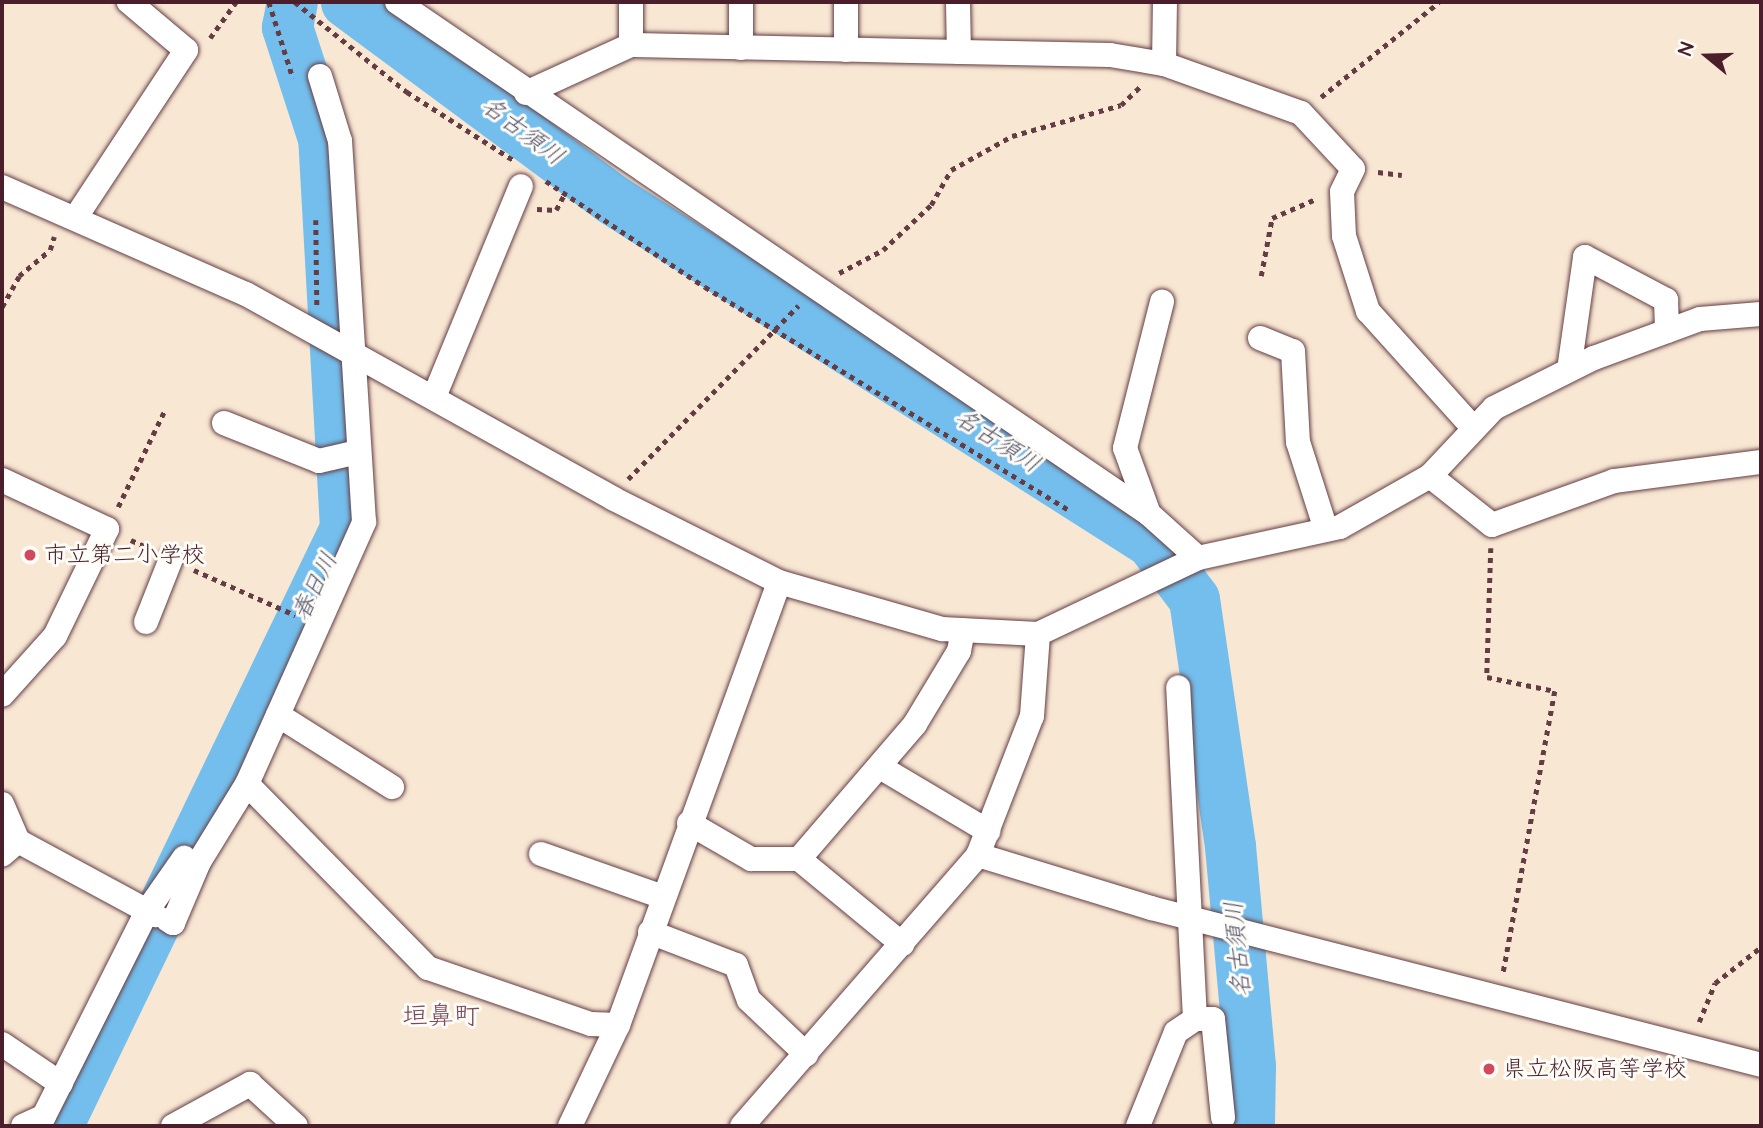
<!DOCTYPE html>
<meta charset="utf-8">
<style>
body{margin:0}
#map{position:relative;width:1763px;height:1128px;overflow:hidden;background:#f8e7d3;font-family:"Architects Daughter","Klee One",sans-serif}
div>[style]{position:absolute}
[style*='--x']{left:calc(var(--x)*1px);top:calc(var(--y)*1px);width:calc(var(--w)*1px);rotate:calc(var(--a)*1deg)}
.river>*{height:51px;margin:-25.5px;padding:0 25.5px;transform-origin:25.5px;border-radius:25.5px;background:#73beec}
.path>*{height:4.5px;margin-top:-2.25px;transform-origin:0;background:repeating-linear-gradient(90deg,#643d44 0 5px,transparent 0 10px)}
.roads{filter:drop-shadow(0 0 2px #643d44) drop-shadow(0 0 2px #643d44)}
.minor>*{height:24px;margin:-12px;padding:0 12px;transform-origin:12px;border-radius:12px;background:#fff}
.dots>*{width:19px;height:19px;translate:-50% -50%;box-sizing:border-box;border:4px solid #fdfcf7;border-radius:50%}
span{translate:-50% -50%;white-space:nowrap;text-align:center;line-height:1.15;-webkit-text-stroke:6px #fdfcf7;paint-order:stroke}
.poi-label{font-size:23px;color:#4a1f2b}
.left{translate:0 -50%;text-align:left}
.water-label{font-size:24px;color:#58576f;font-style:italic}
.quarter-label{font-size:26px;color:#7b495d}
.frame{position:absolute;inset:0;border:4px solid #4a1f2b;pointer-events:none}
.north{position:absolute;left:1672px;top:21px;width:70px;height:70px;-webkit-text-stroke:5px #fdfcf7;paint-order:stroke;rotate:289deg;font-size:19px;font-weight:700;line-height:28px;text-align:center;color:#4a1f2b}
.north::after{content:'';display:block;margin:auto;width:24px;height:32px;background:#4a1f2b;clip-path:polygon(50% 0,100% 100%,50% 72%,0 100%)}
</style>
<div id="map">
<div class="river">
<div style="--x:346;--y:2;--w:331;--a:36.5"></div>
<div style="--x:612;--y:199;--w:639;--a:32.47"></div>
<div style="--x:1151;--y:542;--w:71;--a:53"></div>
<div style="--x:1194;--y:599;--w:250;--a:81.7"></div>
<div style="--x:1230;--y:846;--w:221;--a:84.8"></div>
<div style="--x:1250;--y:1066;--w:60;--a:91"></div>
<div style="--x:57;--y:1126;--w:664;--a:-64.28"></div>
<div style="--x:345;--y:528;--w:391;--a:-93.2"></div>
<div style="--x:323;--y:138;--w:117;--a:-108"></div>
<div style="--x:287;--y:27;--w:25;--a:-79"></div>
</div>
<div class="path">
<div style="--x:269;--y:2;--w:80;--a:72.5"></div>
<div style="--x:295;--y:2;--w:144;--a:38.8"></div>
<div style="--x:407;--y:92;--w:128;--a:32.6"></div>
<div style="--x:210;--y:38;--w:44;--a:-54.2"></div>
<div style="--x:1321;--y:97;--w:151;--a:-38.8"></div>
<div style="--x:1378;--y:172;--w:24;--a:7"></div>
<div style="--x:546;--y:181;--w:191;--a:33.7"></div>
<div style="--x:705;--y:287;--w:429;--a:31.5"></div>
<div style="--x:537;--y:209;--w:19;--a:3"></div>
<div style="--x:556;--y:210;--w:19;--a:-62"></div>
<div style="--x:316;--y:220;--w:86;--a:89.3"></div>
<div style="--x:839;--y:273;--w:50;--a:-27.6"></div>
<div style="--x:883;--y:250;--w:66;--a:-43.2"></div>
<div style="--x:931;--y:205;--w:40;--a:-60.3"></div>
<div style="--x:951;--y:170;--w:70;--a:-29.1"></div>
<div style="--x:1012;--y:136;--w:113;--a:-15.9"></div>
<div style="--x:1121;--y:105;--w:28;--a:-44"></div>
<div style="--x:1261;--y:276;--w:59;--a:-79.3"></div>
<div style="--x:1272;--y:218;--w:48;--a:-23.4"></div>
<div style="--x:2;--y:307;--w:35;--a:-61"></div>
<div style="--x:19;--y:276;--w:40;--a:-40"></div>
<div style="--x:50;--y:250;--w:14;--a:-73"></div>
<div style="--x:628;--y:479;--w:243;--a:-45.5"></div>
<div style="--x:118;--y:507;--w:106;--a:-64.2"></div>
<div style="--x:131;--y:540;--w:20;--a:24"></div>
<div style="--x:1491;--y:548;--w:129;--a:91.8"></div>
<div style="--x:1487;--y:677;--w:69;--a:11.6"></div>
<div style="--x:1555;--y:691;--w:288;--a:100.4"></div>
<div style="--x:194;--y:570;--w:111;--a:24"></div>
<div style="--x:1699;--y:1022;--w:42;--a:-67.7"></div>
<div style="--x:1715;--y:983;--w:58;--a:-38"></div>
</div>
<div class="roads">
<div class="minor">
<div style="--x:397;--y:2;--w:910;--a:34.25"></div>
<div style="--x:1149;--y:514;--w:66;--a:41.9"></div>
<div style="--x:958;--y:2;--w:50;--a:88.9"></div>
<div style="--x:631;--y:45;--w:43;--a:-90"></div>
<div style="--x:741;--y:48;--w:46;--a:-90"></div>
<div style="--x:846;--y:50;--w:48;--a:-90"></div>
<div style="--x:1164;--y:64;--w:62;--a:-89.1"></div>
<div style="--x:526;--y:93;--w:115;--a:-24.6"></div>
<div style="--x:631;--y:45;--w:479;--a:1.2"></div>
<div style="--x:1110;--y:55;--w:55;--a:9.5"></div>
<div style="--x:1164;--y:64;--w:145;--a:19.7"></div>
<div style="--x:1301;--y:113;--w:76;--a:47.1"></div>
<div style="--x:1353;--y:169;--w:25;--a:116"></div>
<div style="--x:1342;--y:192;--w:44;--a:87.4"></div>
<div style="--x:1344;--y:236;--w:79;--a:72.3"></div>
<div style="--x:1368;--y:311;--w:148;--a:48"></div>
<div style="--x:2;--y:187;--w:266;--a:23.7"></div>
<div style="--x:246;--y:294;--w:421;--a:29.1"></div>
<div style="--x:614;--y:499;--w:185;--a:26.7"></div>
<div style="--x:779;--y:582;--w:170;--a:16.1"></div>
<div style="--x:942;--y:629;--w:96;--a:3"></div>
<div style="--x:1038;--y:634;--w:177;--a:-25.4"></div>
<div style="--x:1198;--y:558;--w:145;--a:-12.3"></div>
<div style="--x:1340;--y:527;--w:103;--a:-29.5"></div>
<div style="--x:1430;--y:476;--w:93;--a:-46.7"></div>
<div style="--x:1494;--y:408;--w:112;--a:-26.6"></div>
<div style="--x:1594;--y:358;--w:113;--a:-20.2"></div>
<div style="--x:1700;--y:319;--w:61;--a:-4.7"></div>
<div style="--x:76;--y:217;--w:200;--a:-56.6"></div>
<div style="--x:186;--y:50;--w:75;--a:-139.9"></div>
<div style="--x:1260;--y:338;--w:35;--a:22"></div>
<div style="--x:1293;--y:351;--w:91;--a:86.9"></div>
<div style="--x:1298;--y:442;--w:92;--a:72.3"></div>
<div style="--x:1569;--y:370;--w:114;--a:-81.9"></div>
<div style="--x:1585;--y:257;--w:92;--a:28"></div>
<div style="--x:1666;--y:300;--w:31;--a:88"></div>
<div style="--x:434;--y:397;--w:228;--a:-67.6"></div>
<div style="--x:224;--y:423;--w:102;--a:21.8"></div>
<div style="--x:319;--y:461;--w:40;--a:-13"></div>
<div style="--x:1430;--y:476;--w:79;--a:38.3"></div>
<div style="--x:1492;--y:525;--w:130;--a:-19.8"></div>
<div style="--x:1614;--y:481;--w:148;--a:-7.4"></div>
<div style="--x:2;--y:480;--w:116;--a:25"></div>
<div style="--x:107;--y:529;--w:119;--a:115.9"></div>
<div style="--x:55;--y:636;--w:79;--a:131.9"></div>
<div style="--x:1149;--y:514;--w:70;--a:-110"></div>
<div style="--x:1125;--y:448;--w:151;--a:-75.8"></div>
<div style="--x:146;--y:622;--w:68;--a:-68.4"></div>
<div style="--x:278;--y:715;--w:135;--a:32.3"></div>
<div style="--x:880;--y:767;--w:126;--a:30.7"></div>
<div style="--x:247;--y:784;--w:258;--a:45.5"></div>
<div style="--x:428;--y:968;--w:172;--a:19"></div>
<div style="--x:591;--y:1024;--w:27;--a:2"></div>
<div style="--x:2;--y:804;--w:40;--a:66.6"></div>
<div style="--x:18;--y:841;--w:21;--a:139"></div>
<div style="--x:689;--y:823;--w:72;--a:30.1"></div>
<div style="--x:751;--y:859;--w:48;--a:0"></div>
<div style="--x:799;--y:859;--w:178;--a:-49.3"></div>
<div style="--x:915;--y:724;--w:85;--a:-58.9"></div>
<div style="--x:959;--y:651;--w:21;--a:-79"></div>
<div style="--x:18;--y:841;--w:156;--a:28.4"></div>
<div style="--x:541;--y:854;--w:129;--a:19.4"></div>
<div style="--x:978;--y:855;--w:181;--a:17"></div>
<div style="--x:1151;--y:908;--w:630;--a:14.43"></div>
<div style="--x:799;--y:859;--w:134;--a:39.5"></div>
<div style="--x:168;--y:920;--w:6;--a:31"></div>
<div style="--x:173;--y:923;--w:66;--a:-66.9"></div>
<div style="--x:199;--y:862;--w:92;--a:-58.4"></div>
<div style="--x:247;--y:784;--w:287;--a:-65.9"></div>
<div style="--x:364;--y:522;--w:382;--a:-93.6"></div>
<div style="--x:340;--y:141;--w:68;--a:-107.1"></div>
<div style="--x:650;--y:932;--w:92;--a:21"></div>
<div style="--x:736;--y:965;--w:37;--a:70"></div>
<div style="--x:749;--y:1000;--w:79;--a:43.5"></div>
<div style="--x:1195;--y:1019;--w:18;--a:0"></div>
<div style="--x:1213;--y:1019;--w:99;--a:84.2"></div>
<div style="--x:2;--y:1044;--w:71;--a:34.1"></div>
<div style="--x:23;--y:1126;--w:23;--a:-25"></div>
<div style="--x:44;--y:1116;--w:229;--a:-63.3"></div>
<div style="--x:147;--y:911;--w:65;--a:-55.1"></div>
<div style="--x:173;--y:1126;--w:88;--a:-28.6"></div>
<div style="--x:250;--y:1084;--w:62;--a:42.4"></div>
<div style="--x:570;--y:1126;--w:112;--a:-64.6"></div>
<div style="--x:618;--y:1025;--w:471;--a:-70"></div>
<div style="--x:742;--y:1126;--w:359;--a:-48.9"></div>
<div style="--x:978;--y:855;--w:149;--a:-68.8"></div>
<div style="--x:1032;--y:716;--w:82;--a:-85.8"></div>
<div style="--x:1138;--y:1126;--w:101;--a:-68"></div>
<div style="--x:1176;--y:1032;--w:23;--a:-34"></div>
<div style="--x:1195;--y:1019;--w:332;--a:-92.9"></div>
</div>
</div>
<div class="dots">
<div style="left:30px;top:555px;background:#d1495b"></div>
<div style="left:1489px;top:1069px;background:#d1495b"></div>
</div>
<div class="poi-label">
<span class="left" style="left:44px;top:555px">市立第二小学校</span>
<span class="left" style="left:1503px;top:1069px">県立松阪高等学校</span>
</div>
<div class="water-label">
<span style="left:522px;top:132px;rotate:37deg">名古須川</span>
<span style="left:997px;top:442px;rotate:33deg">名古須川</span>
<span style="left:316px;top:587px;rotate:-64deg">春日川</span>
<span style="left:1239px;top:949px;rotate:-95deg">名古須川</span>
</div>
<div class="quarter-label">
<span style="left:441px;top:1017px">垣鼻町</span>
</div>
<div class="frame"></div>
<div class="north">N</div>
</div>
